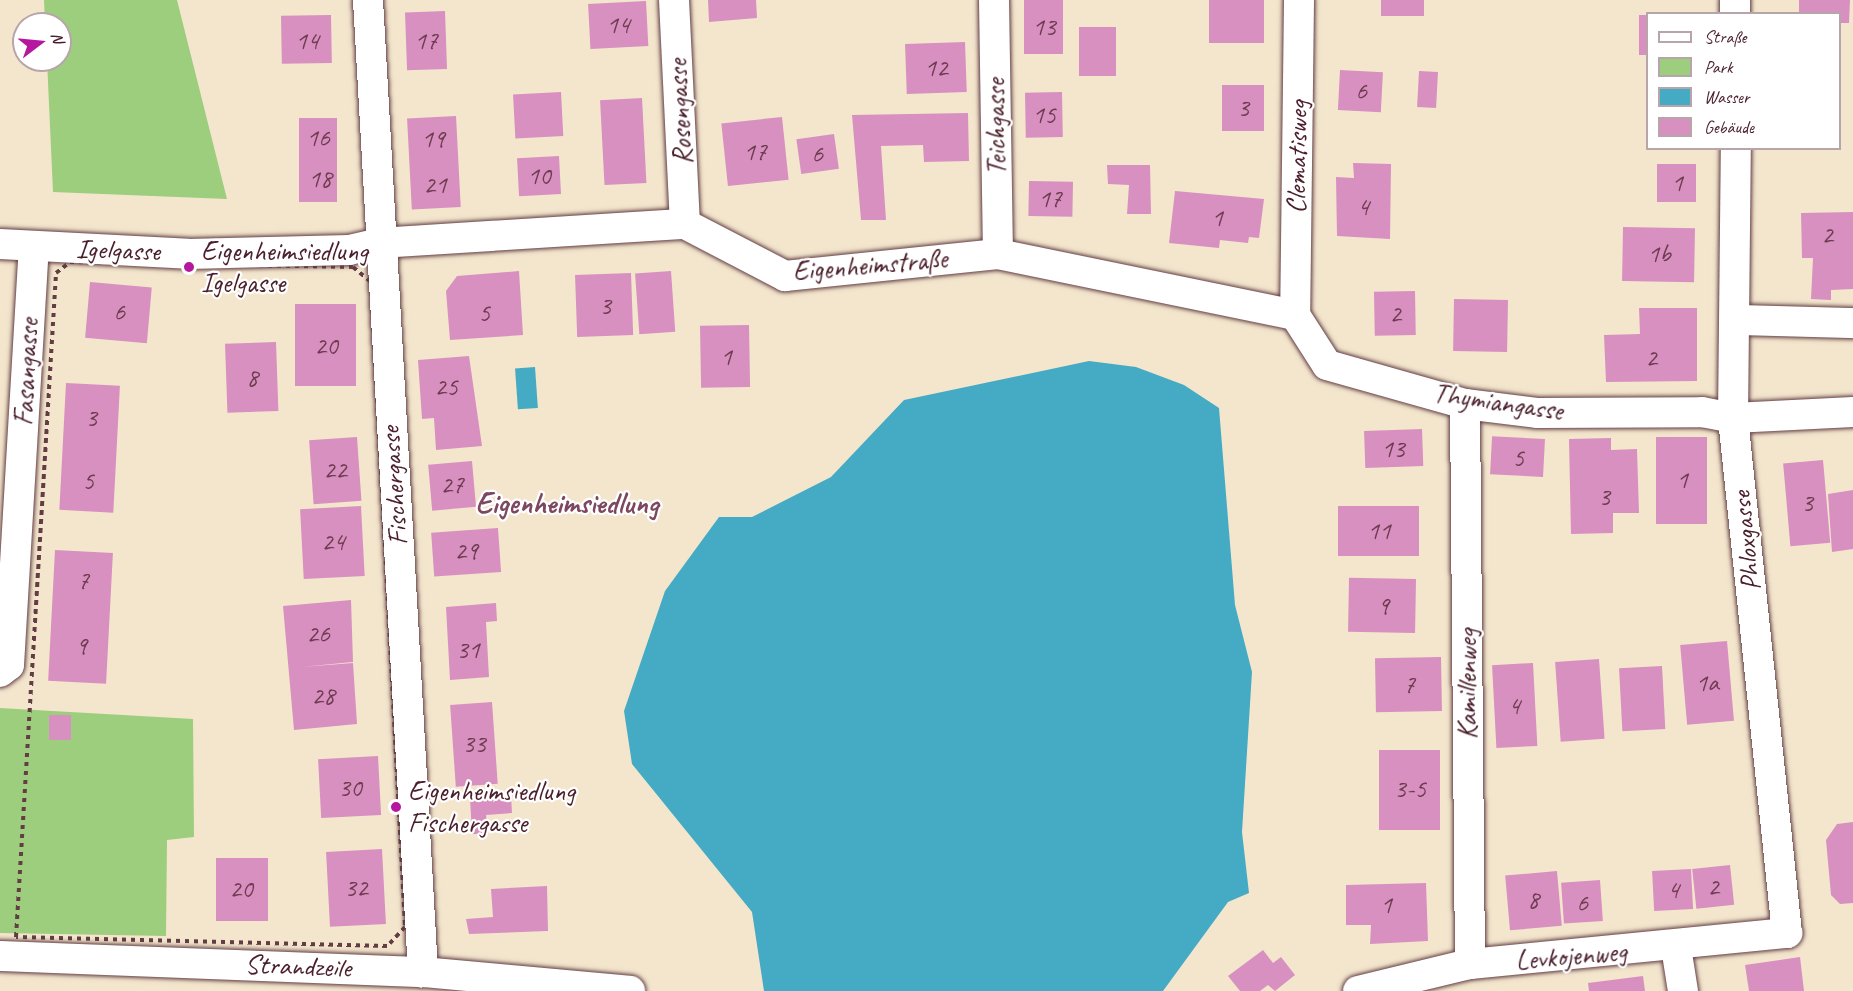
<!DOCTYPE html>
<meta charset="utf-8">
<style>
body{margin:0}
#map{position:relative;width:1853px;height:991px;overflow:hidden;background:#f3e6cd;font-family:Caveat,sans-serif}
div>[style]{position:absolute}
[style*='--x']{left:calc(var(--x)*1px);top:calc(var(--y)*1px);width:calc(var(--w)*1px);rotate:calc(var(--a)*1deg)}
.green>*{inset:0;background:#9dce7d}
.water>*{inset:0;background:#45abc4;transform-origin:0 0}
.building>*{inset:0;background:#d890c0;transform-origin:0 0}
.path>*{height:4px;margin-top:-2px;transform-origin:0;background:repeating-linear-gradient(90deg,#633d43 0 4.5px,transparent 0 9px)}
.roads{filter:drop-shadow(0 0 2px #633d43) drop-shadow(0 0 2px #633d43)}
.minor>*{height:30px;margin:-15px;padding:0 15px;transform-origin:15px;border-radius:15px;background:#fff}
.dots>*{width:16px;height:16px;translate:-50% -50%;box-sizing:border-box;border:3px solid #fff;border-radius:50%}
span{translate:-50% -50%;white-space:nowrap;text-align:center;line-height:1.15;-webkit-text-stroke:4.5px #fff;paint-order:stroke}
.number-label{font-size:26px;color:#6e3b50}
.number-label span{-webkit-text-stroke-width:0}
.street-label{font-size:28px;color:#4a1f2b}
.poi-label{font-size:28px;color:#4a1f2b}
.left{translate:0 -50%;text-align:left}
.neighbourhood-label{font-size:30px;color:#7c475f;font-weight:700}
.legend{position:absolute;left:1646px;top:12px;width:195px;height:138px;box-sizing:border-box;background:#fff;border:2px solid #b7a5aa;margin:0;padding:8px 10px;list-style:none;font-size:18px;color:#4a1f2b}
.legend li{display:flex;align-items:center;gap:12px;height:30px}
.legend b{width:30px;border:2px solid #b7a5aa}
.north{position:absolute;left:12px;top:12px;width:60px;height:60px;box-sizing:border-box;background:#fff;border:2px solid #b7a5aa;border-radius:50%;rotate:74deg;font-size:16px;font-weight:700;line-height:24px;text-align:center;color:#4a1f2b}
.north::after{content:'';display:block;margin:auto;width:21px;height:27px;background:#b5179e;clip-path:polygon(50% 0,100% 100%,50% 72%,0 100%)}
</style>
<div id="map">
<div class="green">
<div style="clip-path:polygon(44px 0,177px 0,227px 199px,53px 192px,47px 60px,60px 60px,60px 24px,45px 24px)"></div>
<div style="clip-path:polygon(0 708px,193px 719px,194px 837px,167px 840px,166px 936px,0 933px)"></div>
</div>
<div class="water">
<div style="clip-path:polygon(1089px 361px,1136px 367px,1184px 385px,1219px 408px,1235px 605px,1252px 672px,1242px 832px,1249px 893px,1228px 902px,1163px 991px,764px 991px,752px 912px,632px 764px,624px 711px,665px 591px,719px 517px,752px 517px,831px 477px,904px 400px)"></div>
<div style="left:535px;top:367px;width:41px;height:20px;rotate:86deg"></div>
</div>
<div class="building">
<div style="clip-path:polygon(708px 0,756px 0,757px 18px,709px 22px)"></div>
<div style="left:1024px;top:0;width:39px;height:54px"></div>
<div style="left:1209px;top:0;width:55px;height:43px"></div>
<div style="left:1381px;top:0;width:43px;height:16px"></div>
<div style="clip-path:polygon(1799px 0,1850px 0,1849px 23px,1840px 23px,1840px 14px,1799px 14px)"></div>
<div style="left:646px;top:1px;width:45px;height:58px;rotate:87deg"></div>
<div style="left:445px;top:11px;width:58px;height:40px;rotate:88deg"></div>
<div style="left:331px;top:15px;width:48px;height:50px;rotate:89deg"></div>
<div style="left:1639px;top:15px;width:8px;height:40px"></div>
<div style="left:1079px;top:27px;width:37px;height:49px"></div>
<div style="left:965px;top:42px;width:50px;height:60px;rotate:88deg"></div>
<div style="left:1340px;top:70px;width:43px;height:40px;rotate:3deg"></div>
<div style="left:1419px;top:71px;width:19px;height:36px;rotate:3deg"></div>
<div style="left:1222px;top:85px;width:42px;height:46px"></div>
<div style="left:561px;top:92px;width:44px;height:48px;rotate:87deg"></div>
<div style="left:1062px;top:92px;width:45px;height:37px;rotate:89deg"></div>
<div style="left:642px;top:98px;width:85px;height:42px;rotate:87deg"></div>
<div style="clip-path:polygon(968px 113px,969px 161px,924px 162px,923px 145px,881px 146px,886px 220px,861px 220px,852px 115px)"></div>
<div style="left:456px;top:116px;width:91px;height:49px;rotate:87deg"></div>
<div style="left:782px;top:117px;width:63px;height:61px;rotate:84deg"></div>
<div style="left:299px;top:118px;width:38px;height:84px"></div>
<div style="left:834px;top:134px;width:35px;height:38px;rotate:82deg"></div>
<div style="left:559px;top:156px;width:38px;height:42px;rotate:87deg"></div>
<div style="clip-path:polygon(1353px 163px,1391px 164px,1390px 239px,1337px 236px,1336px 177px,1354px 178px)"></div>
<div style="left:1696px;top:164px;width:38px;height:39px;rotate:90deg"></div>
<div style="clip-path:polygon(1107px 165px,1150px 165px,1151px 214px,1127px 214px,1129px 185px,1108px 184px)"></div>
<div style="left:1029px;top:181px;width:44px;height:35px;rotate:1deg"></div>
<div style="clip-path:polygon(1175px 191px,1264px 199px,1259px 238px,1249px 237px,1248px 243px,1220px 240px,1219px 248px,1169px 243px)"></div>
<div style="clip-path:polygon(1853px 212px,1853px 289px,1831px 290px,1831px 300px,1811px 299px,1813px 258px,1802px 258px,1801px 213px)"></div>
<div style="left:1623px;top:227px;width:72px;height:54px;rotate:1deg"></div>
<div style="clip-path:polygon(519px 271px,523px 335px,450px 340px,446px 291px,457px 276px)"></div>
<div style="left:671px;top:271px;width:61px;height:36px;rotate:86deg"></div>
<div style="left:631px;top:273px;width:62px;height:56px;rotate:88deg"></div>
<div style="left:90px;top:282px;width:62px;height:56px;rotate:5deg"></div>
<div style="left:1415px;top:291px;width:44px;height:41px;rotate:89deg"></div>
<div style="left:1508px;top:300px;width:52px;height:54px;rotate:91deg"></div>
<div style="left:356px;top:304px;width:82px;height:61px;rotate:90deg"></div>
<div style="clip-path:polygon(1639px 308px,1697px 308px,1697px 381px,1606px 382px,1604px 335px,1640px 334px)"></div>
<div style="left:749px;top:325px;width:62px;height:49px;rotate:89deg"></div>
<div style="left:276px;top:342px;width:69px;height:51px;rotate:88deg"></div>
<div style="clip-path:polygon(469px 356px,482px 446px,436px 450px,434px 418px,422px 419px,418px 360px)"></div>
<div style="left:66px;top:383px;width:54px;height:127px;rotate:3deg"></div>
<div style="left:1422px;top:429px;width:37px;height:58px;rotate:88deg"></div>
<div style="left:357px;top:437px;width:64px;height:48px;rotate:86deg"></div>
<div style="left:1656px;top:437px;width:51px;height:87px"></div>
<div style="clip-path:polygon(1611px 438px,1611px 450px,1637px 449px,1639px 513px,1613px 513px,1613px 533px,1571px 534px,1569px 439px)"></div>
<div style="left:1545px;top:439px;width:38px;height:53px;rotate:93deg"></div>
<div style="left:1823px;top:460px;width:83px;height:40px;rotate:85deg"></div>
<div style="left:472px;top:461px;width:46px;height:44px;rotate:85deg"></div>
<div style="clip-path:polygon(1853px 490px,1853px 549px,1832px 552px,1828px 494px)"></div>
<div style="left:361px;top:506px;width:70px;height:61px;rotate:87deg"></div>
<div style="left:1338px;top:506px;width:81px;height:50px"></div>
<div style="left:498px;top:528px;width:44px;height:67px;rotate:86deg"></div>
<div style="left:55px;top:550px;width:58px;height:131px;rotate:3deg"></div>
<div style="left:1416px;top:579px;width:54px;height:67px;rotate:91deg"></div>
<div style="clip-path:polygon(351px 600px,353px 662px,301px 667px,353px 663px,357px 724px,294px 730px,283px 606px)"></div>
<div style="clip-path:polygon(496px 603px,497px 621px,486px 622px,489px 677px,450px 680px,446px 607px)"></div>
<div style="left:1727px;top:641px;width:80px;height:47px;rotate:85deg"></div>
<div style="left:1441px;top:657px;width:54px;height:66px;rotate:89deg"></div>
<div style="left:1599px;top:659px;width:80px;height:44px;rotate:86deg"></div>
<div style="left:1533px;top:663px;width:83px;height:41px;rotate:87deg"></div>
<div style="left:1662px;top:666px;width:63px;height:43px;rotate:87deg"></div>
<div style="left:492px;top:702px;width:82px;height:42px;rotate:86deg"></div>
<div style="left:49px;top:715px;width:22px;height:25px"></div>
<div style="left:1379px;top:750px;width:61px;height:80px"></div>
<div style="left:378px;top:756px;width:59px;height:60px;rotate:87deg"></div>
<div style="clip-path:polygon(511px 796px,512px 813px,486px 815px,488px 834px,472px 834px,470px 798px)"></div>
<div style="clip-path:polygon(1853px 822px,1853px 903px,1840px 904px,1831px 895px,1826px 840px,1837px 824px)"></div>
<div style="left:382px;top:849px;width:75px;height:56px;rotate:87deg"></div>
<div style="left:216px;top:858px;width:52px;height:63px"></div>
<div style="left:1730px;top:865px;width:40px;height:38px;rotate:84deg"></div>
<div style="left:1691px;top:869px;width:40px;height:39px;rotate:87deg"></div>
<div style="left:1557px;top:871px;width:55px;height:52px;rotate:85deg"></div>
<div style="left:1600px;top:880px;width:41px;height:39px;rotate:86deg"></div>
<div style="clip-path:polygon(1426px 883px,1428px 941px,1370px 944px,1371px 925px,1346px 925px,1346px 885px)"></div>
<div style="clip-path:polygon(547px 886px,548px 931px,469px 934px,466px 919px,493px 917px,491px 889px)"></div>
<div style="clip-path:polygon(1263px 950px,1273px 963px,1281px 957px,1295px 975px,1275px 991px,1268px 985px,1260px 991px,1240px 991px,1228px 976px)"></div>
<div style="clip-path:polygon(1800px 957px,1804px 991px,1749px 991px,1745px 965px)"></div>
<div style="clip-path:polygon(1643px 976px,1645px 991px,1589px 991px,1588px 983px)"></div>
</div>
<div class="path">
<div style="--x:70;--y:262;--w:283;--a:1"></div>
<div style="--x:353;--y:267;--w:23;--a:40"></div>
<div style="--x:371;--y:282;--w:646;--a:86.98"></div>
<div style="--x:405;--y:927;--w:26;--a:133"></div>
<div style="--x:387;--y:946;--w:371;--a:-178.6"></div>
<div style="--x:16;--y:937;--w:665;--a:-86.55"></div>
<div style="--x:56;--y:273;--w:18;--a:-38"></div>
</div>
<div class="roads">
<div class="minor">
<div style="--x:368;--y:0;--w:974;--a:86.76"></div>
<div style="--x:674;--y:0;--w:224;--a:87.2"></div>
<div style="--x:994;--y:0;--w:254;--a:89.1"></div>
<div style="--x:1299;--y:0;--w:315;--a:90.7"></div>
<div style="--x:1295;--y:315;--w:59;--a:57.4"></div>
<div style="--x:1327;--y:365;--w:143;--a:15.8"></div>
<div style="--x:1465;--y:404;--w:74;--a:7"></div>
<div style="--x:1538;--y:413;--w:164;--a:-0.3"></div>
<div style="--x:1702;--y:412;--w:32;--a:11"></div>
<div style="--x:1733;--y:418;--w:120;--a:-2.9"></div>
<div style="--x:1735;--y:0;--w:14;--a:90"></div>
<div style="--x:0;--y:244;--w:188;--a:3"></div>
<div style="--x:188;--y:254;--w:161;--a:-1.4"></div>
<div style="--x:349;--y:250;--w:31;--a:-13"></div>
<div style="--x:379;--y:243;--w:307;--a:-3.6"></div>
<div style="--x:685;--y:224;--w:113;--a:27.5"></div>
<div style="--x:785;--y:276;--w:214;--a:-5.9"></div>
<div style="--x:998;--y:254;--w:303;--a:11.6"></div>
<div style="--x:1736;--y:320;--w:117;--a:1.5"></div>
<div style="--x:1465;--y:404;--w:560;--a:89.49"></div>
<div style="--x:0;--y:672;--w:11;--a:-38"></div>
<div style="--x:9;--y:665;--w:419;--a:-86.6"></div>
<div style="--x:1676;--y:947;--w:45;--a:81"></div>
<div style="--x:0;--y:956;--w:423;--a:2.2"></div>
<div style="--x:423;--y:972;--w:208;--a:5.2"></div>
<div style="--x:1358;--y:991;--w:115;--a:-13.6"></div>
<div style="--x:1470;--y:964;--w:319;--a:-5.6"></div>
<div style="--x:1787;--y:933;--w:518;--a:-95.99"></div>
<div style="--x:1733;--y:418;--w:270;--a:-89.4"></div>
</div>
</div>
<div class="dots">
<div style="left:189px;top:267px;background:#b5179e"></div>
<div style="left:396px;top:807px;background:#b5179e"></div>
</div>
<div class="number-label">
<span style="left:618px;top:25px">14</span>
<span style="left:1044px;top:27px">13</span>
<span style="left:307px;top:41px">14</span>
<span style="left:426px;top:41px">17</span>
<span style="left:936px;top:68px">12</span>
<span style="left:1361px;top:91px">6</span>
<span style="left:1243px;top:108px">3</span>
<span style="left:1044px;top:115px">15</span>
<span style="left:318px;top:138px">16</span>
<span style="left:433px;top:139px">19</span>
<span style="left:755px;top:152px">17</span>
<span style="left:817px;top:154px">6</span>
<span style="left:539px;top:176px">10</span>
<span style="left:320px;top:179px">18</span>
<span style="left:1677px;top:183px">1</span>
<span style="left:435px;top:185px">21</span>
<span style="left:1050px;top:199px">17</span>
<span style="left:1363px;top:207px">4</span>
<span style="left:1217px;top:218px">1</span>
<span style="left:1827px;top:235px">2</span>
<span style="left:1659px;top:254px">1b</span>
<span style="left:605px;top:306px">3</span>
<span style="left:119px;top:312px">6</span>
<span style="left:484px;top:313px">5</span>
<span style="left:1395px;top:314px">2</span>
<span style="left:326px;top:346px">20</span>
<span style="left:726px;top:357px">1</span>
<span style="left:1651px;top:358px">2</span>
<span style="left:252px;top:378px">8</span>
<span style="left:446px;top:387px">25</span>
<span style="left:91px;top:418px">3</span>
<span style="left:1393px;top:449px">13</span>
<span style="left:1518px;top:458px">5</span>
<span style="left:335px;top:470px">22</span>
<span style="left:1682px;top:480px">1</span>
<span style="left:88px;top:481px">5</span>
<span style="left:452px;top:485px">27</span>
<span style="left:1604px;top:497px">3</span>
<span style="left:1807px;top:503px">3</span>
<span style="left:1379px;top:531px">11</span>
<span style="left:333px;top:542px">24</span>
<span style="left:466px;top:551px">29</span>
<span style="left:83px;top:581px">7</span>
<span style="left:1383px;top:606px">9</span>
<span style="left:318px;top:634px">26</span>
<span style="left:81px;top:646px">9</span>
<span style="left:468px;top:650px">31</span>
<span style="left:1707px;top:683px">1a</span>
<span style="left:1409px;top:685px">7</span>
<span style="left:323px;top:696px">28</span>
<span style="left:1514px;top:706px">4</span>
<span style="left:474px;top:744px">33</span>
<span style="left:350px;top:788px">30</span>
<span style="left:1410px;top:789px">3-5</span>
<span style="left:1713px;top:887px">2</span>
<span style="left:356px;top:888px">32</span>
<span style="left:241px;top:889px">20</span>
<span style="left:1673px;top:890px">4</span>
<span style="left:1533px;top:900px">8</span>
<span style="left:1582px;top:903px">6</span>
<span style="left:1386px;top:905px">1</span>
</div>
<div class="street-label">
<span style="left:680px;top:112px;rotate:-93deg">Rosengasse</span>
<span style="left:996px;top:127px;rotate:-91deg">Teichgasse</span>
<span style="left:1297px;top:157px;rotate:-89deg">Clematisweg</span>
<span style="left:118px;top:250px;rotate:2deg">Igelgasse</span>
<span style="left:870px;top:265px;rotate:-5deg">Eigenheimstraße</span>
<span style="left:26px;top:372px;rotate:-87deg">Fasangasse</span>
<span style="left:1498px;top:402px;rotate:8deg">Thymiangasse</span>
<span style="left:394px;top:486px;rotate:-94deg">Fischergasse</span>
<span style="left:1746px;top:541px;rotate:-96deg">Phloxgasse</span>
<span style="left:1467px;top:684px;rotate:-90deg">Kamillenweg</span>
<span style="left:1571px;top:956px;rotate:-5deg">Levkojenweg</span>
<span style="left:298px;top:966px;rotate:2deg">Strandzeile</span>
</div>
<div class="poi-label">
<span class="left" style="left:201px;top:267px">Eigenheimsiedlung<br>Igelgasse</span>
<span class="left" style="left:408px;top:807px">Eigenheimsiedlung<br>Fischergasse</span>
</div>
<div class="neighbourhood-label">
<span style="left:567px;top:503px">Eigenheimsiedlung</span>
</div>
<ul class="legend">
<li><b style="height:8px;background:#fff"></b>Straße</li>
<li><b style="height:16px;background:#9dce7d"></b>Park</li>
<li><b style="height:16px;background:#45abc4"></b>Wasser</li>
<li><b style="height:16px;background:#d890c0"></b>Gebäude</li>
</ul>
<div class="north">N</div>
</div>
